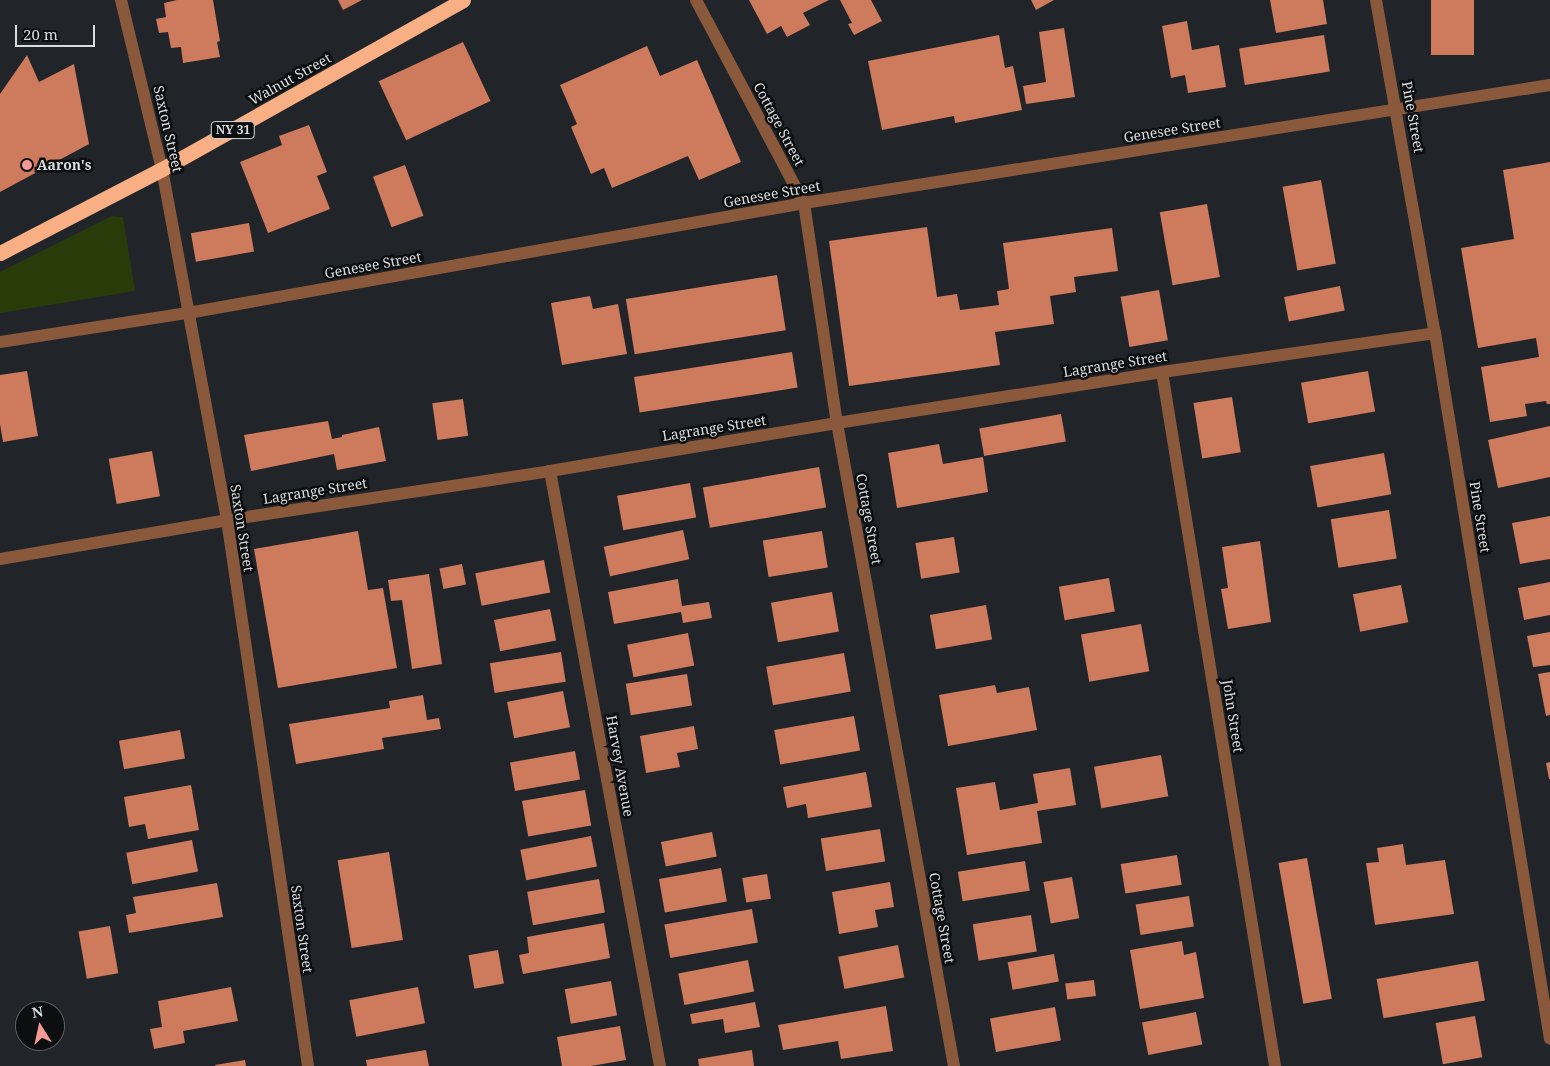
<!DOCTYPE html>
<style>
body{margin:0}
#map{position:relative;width:1550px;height:1066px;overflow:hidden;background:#21252a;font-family:"Noto Serif",serif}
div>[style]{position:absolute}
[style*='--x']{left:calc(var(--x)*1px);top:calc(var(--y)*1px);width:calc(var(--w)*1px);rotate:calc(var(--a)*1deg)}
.green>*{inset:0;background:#2a3b0a}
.building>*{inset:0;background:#cd7a5d;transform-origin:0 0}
.street>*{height:12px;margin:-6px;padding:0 6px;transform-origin:6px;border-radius:6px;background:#8a593b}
.highway>*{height:15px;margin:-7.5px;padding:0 7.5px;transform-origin:7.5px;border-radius:7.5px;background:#f8af83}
.dots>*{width:14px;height:14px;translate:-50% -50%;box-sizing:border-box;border:2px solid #0c0e10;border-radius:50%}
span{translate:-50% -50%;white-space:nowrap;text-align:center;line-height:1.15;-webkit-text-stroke:5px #0c0e10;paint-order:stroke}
.shield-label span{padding:1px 4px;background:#0c0e10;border:1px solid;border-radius:4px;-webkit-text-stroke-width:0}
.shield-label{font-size:12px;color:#dadde0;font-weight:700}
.street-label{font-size:14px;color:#dadde0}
.poi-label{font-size:14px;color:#dadde0;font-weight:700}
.left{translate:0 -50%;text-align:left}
.north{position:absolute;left:15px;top:1001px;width:50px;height:50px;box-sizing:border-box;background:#0c0e10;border:1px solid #5e6163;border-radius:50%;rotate:350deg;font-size:14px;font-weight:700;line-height:20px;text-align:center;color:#dadde0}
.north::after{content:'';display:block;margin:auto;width:18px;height:22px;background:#f59b97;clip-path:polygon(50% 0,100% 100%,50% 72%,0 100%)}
.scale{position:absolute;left:15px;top:25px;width:80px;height:22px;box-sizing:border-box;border:2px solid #dadde0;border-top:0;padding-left:6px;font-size:15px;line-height:18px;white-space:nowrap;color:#dadde0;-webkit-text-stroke:4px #0c0e10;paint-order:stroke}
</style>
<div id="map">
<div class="green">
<div style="clip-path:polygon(112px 216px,123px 217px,135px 291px,0 313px,0 272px)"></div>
</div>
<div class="building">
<div style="clip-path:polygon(177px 0,213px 0,220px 41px,217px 42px,220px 57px,183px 63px,181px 47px,171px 48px,168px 32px,159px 33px,156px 19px,166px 17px,164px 3px)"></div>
<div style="clip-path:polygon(338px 0,362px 0,343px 10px)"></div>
<div style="clip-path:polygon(749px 0,829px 0,803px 13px,810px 25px,787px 37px,781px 26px,767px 34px)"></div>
<div style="clip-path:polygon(840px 0,871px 0,882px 21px,854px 35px,848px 24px,852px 23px)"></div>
<div style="clip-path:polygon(1031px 0,1054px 0,1036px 10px)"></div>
<div style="clip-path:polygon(1270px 0,1323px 0,1327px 24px,1276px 33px)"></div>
<div style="left:1431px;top:0;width:43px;height:55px"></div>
<div style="clip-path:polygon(1187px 21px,1192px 50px,1219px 45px,1226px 87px,1188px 93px,1185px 75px,1171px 78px,1162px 26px)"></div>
<div style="clip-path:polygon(1064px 28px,1075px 97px,1026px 104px,1023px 86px,1046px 82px,1039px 32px)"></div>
<div style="clip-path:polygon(999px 35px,1005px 68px,1013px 66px,1022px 110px,955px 123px,954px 116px,882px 130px,868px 61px)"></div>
<div style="left:1324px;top:35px;width:37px;height:86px;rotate:81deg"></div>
<div style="left:463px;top:42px;width:65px;height:93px;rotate:65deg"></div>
<div style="clip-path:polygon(647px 46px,660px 76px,697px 60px,741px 162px,699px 180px,688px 156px,612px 188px,604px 168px,591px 174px,571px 127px,577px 124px,560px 85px)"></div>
<div style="clip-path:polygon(27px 55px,39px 82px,74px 64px,89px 144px,0 192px,0 94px)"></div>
<div style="clip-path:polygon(309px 125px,327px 172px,317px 176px,330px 209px,268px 233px,240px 162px,282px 145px,279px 136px)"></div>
<div style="clip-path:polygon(1550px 162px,1550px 404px,1547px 404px,1546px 401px,1525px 404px,1527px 416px,1490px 422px,1481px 367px,1539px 357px,1536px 338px,1478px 348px,1461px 248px,1514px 239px,1503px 170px)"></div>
<div style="left:405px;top:165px;width:54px;height:34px;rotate:70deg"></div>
<div style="left:1321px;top:180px;width:85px;height:39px;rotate:80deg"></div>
<div style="left:1207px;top:204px;width:74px;height:48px;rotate:80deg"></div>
<div style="left:249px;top:223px;width:29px;height:59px;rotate:80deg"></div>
<div style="clip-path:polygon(927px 227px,937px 297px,957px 294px,960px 310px,999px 305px,997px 291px,1009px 289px,1003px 243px,1112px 228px,1118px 271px,1074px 277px,1076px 292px,1050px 296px,1054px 324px,995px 332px,1000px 365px,849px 386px,829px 241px)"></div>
<div style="left:777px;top:275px;width:56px;height:153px;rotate:81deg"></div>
<div style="left:1340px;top:286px;width:25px;height:57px;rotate:79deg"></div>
<div style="left:1159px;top:290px;width:51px;height:39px;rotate:80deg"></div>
<div style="clip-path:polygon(590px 296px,593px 309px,618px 304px,627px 354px,562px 365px,551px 303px)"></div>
<div style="left:792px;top:352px;width:36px;height:160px;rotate:81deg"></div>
<div style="clip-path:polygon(27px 371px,38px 436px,3px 442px,0 424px,0 375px)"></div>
<div style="left:1368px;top:371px;width:41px;height:68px;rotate:80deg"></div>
<div style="left:1232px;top:397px;width:56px;height:39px;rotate:81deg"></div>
<div style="left:463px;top:399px;width:37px;height:31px;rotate:82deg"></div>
<div style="left:1061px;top:414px;width:28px;height:83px;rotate:80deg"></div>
<div style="clip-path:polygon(328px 421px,332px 439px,342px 437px,342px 435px,379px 427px,386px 461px,337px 470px,334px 454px,251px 471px,244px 435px)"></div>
<div style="clip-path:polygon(1550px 426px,1550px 477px,1498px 488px,1488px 440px)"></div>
<div style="clip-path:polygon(939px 444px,943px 464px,983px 457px,988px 492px,897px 508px,888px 453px)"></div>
<div style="left:152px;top:451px;width:46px;height:44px;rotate:80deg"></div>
<div style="left:1384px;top:453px;width:42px;height:75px;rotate:80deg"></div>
<div style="left:819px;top:467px;width:41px;height:118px;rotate:80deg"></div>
<div style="left:690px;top:483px;width:35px;height:74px;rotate:80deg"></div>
<div style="left:1389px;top:510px;width:49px;height:59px;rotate:81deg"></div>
<div style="clip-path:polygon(1550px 516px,1550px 559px,1520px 564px,1512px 523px)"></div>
<div style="left:683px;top:530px;width:30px;height:81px;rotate:78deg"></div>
<div style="clip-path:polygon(358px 531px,368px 590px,383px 588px,397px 668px,278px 688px,254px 549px)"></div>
<div style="left:822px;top:531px;width:37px;height:60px;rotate:81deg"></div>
<div style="left:954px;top:537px;width:36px;height:39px;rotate:81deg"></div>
<div style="clip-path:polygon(1260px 541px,1271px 622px,1228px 629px,1221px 589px,1228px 588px,1222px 547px)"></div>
<div style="left:544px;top:560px;width:33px;height:70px;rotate:79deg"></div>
<div style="left:462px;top:564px;width:21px;height:23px;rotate:79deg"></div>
<div style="clip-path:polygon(429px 574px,442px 664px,412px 669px,402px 600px,391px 601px,388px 580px)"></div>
<div style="left:1109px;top:578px;width:34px;height:51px;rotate:80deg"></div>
<div style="clip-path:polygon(678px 579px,682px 606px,709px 602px,712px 618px,683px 623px,681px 612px,614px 624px,608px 592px)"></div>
<div style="clip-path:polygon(1550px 582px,1550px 615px,1524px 620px,1518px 588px)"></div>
<div style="left:1401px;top:585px;width:38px;height:49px;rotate:79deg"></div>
<div style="left:832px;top:592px;width:40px;height:62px;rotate:80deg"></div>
<div style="left:986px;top:605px;width:35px;height:57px;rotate:80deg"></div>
<div style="left:550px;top:609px;width:32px;height:57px;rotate:79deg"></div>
<div style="left:1141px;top:624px;width:48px;height:61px;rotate:80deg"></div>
<div style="clip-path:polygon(1550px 632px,1550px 665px,1533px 667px,1527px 636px)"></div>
<div style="left:688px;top:633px;width:33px;height:62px;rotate:79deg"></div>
<div style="left:561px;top:652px;width:30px;height:72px;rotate:81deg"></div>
<div style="left:844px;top:653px;width:39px;height:79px;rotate:80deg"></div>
<div style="clip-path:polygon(1550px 672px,1550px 715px,1546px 716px,1538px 674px)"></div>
<div style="left:687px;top:674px;width:32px;height:62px;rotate:81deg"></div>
<div style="clip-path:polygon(995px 685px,997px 693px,1029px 687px,1037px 730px,948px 746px,939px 695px)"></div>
<div style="left:563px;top:691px;width:37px;height:57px;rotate:79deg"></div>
<div style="clip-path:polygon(423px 695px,427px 720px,439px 718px,441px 729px,382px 738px,384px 749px,296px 764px,289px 724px,390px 708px,389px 701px)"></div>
<div style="left:854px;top:716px;width:35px;height:81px;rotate:80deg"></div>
<div style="clip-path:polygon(694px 726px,698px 749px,677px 753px,680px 767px,646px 773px,640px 736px)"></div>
<div style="left:180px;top:730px;width:29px;height:62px;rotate:80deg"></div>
<div style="left:575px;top:751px;width:29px;height:66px;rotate:80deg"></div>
<div style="left:1161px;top:755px;width:42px;height:68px;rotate:80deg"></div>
<div style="clip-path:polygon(1550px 762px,1550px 779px,1549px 779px,1546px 763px)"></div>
<div style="clip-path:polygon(1070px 768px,1076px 805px,1037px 811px,1042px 843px,967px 855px,956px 788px,995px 782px,1000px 810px,1038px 803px,1033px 774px)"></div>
<div style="clip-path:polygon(866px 772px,872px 807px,808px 818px,806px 804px,787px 808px,783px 787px)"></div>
<div style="clip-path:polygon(191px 785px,199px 830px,148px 839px,145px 824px,129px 827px,124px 797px)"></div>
<div style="left:585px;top:790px;width:36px;height:64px;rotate:80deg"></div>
<div style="left:880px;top:829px;width:33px;height:60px;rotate:81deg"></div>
<div style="left:712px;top:832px;width:25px;height:52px;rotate:79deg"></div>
<div style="left:591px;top:836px;width:31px;height:72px;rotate:79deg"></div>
<div style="left:192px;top:840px;width:32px;height:67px;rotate:79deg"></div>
<div style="clip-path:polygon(1403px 844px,1406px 865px,1445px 860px,1454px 914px,1375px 925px,1366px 863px,1379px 862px,1377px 848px)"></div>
<div style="left:389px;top:852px;width:89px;height:52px;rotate:81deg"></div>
<div style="left:1177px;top:855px;width:30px;height:57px;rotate:81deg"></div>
<div style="left:1307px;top:858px;width:143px;height:29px;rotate:80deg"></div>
<div style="left:1025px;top:861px;width:30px;height:68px;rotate:81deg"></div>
<div style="left:721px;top:868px;width:34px;height:63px;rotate:80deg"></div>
<div style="left:767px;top:874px;width:25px;height:25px;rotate:81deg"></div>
<div style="left:1072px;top:877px;width:42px;height:29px;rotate:80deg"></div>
<div style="left:599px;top:879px;width:34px;height:73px;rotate:80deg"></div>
<div style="clip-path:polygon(890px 882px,894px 907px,875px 910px,878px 927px,839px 934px,832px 892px)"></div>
<div style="clip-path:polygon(217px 883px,223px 917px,129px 933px,126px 915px,136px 913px,133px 897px)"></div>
<div style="left:1189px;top:896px;width:31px;height:54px;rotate:81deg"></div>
<div style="left:752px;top:909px;width:34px;height:89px;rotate:80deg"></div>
<div style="left:1031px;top:915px;width:37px;height:59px;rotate:81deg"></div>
<div style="clip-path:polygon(604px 923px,610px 958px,523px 974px,519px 955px,529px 953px,527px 937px)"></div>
<div style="left:110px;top:926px;width:48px;height:32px;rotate:80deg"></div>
<div style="clip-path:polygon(1182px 941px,1184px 955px,1196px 952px,1204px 998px,1140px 1009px,1130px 950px)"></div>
<div style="left:898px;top:945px;width:33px;height:61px;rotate:79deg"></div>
<div style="left:498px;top:950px;width:34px;height:30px;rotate:80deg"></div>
<div style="left:1054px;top:954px;width:28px;height:47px;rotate:80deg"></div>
<div style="left:748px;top:960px;width:32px;height:71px;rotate:79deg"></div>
<div style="left:1478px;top:961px;width:40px;height:103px;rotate:80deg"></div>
<div style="left:1094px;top:980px;width:16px;height:29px;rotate:83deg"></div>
<div style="left:611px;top:981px;width:35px;height:47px;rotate:80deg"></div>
<div style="clip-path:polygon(231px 987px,238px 1021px,183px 1031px,185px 1043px,154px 1049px,150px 1029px,162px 1027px,158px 1001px)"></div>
<div style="left:418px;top:987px;width:37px;height:70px;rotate:79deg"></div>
<div style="clip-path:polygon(755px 1002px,760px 1027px,725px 1033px,723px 1019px,692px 1024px,690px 1014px)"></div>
<div style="clip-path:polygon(886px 1006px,893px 1051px,841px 1059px,838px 1041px,783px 1050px,778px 1025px)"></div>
<div style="left:1055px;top:1007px;width:34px;height:66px;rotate:80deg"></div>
<div style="left:1196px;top:1012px;width:33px;height:55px;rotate:79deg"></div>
<div style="left:1475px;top:1016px;width:42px;height:40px;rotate:80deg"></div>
<div style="clip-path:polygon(620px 1026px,626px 1060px,591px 1066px,562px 1066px,557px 1037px)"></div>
<div style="clip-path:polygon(426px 1050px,429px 1066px,367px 1066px,366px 1060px)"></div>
<div style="clip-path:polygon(752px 1050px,754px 1066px,699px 1066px,698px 1059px)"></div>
<div style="clip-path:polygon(245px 1060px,246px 1066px,215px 1066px,215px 1065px)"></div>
</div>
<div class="street">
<div style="--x:121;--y:0;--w:174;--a:76.4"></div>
<div style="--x:162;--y:169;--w:357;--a:79.5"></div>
<div style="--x:227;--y:520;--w:552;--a:81.56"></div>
<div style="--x:696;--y:0;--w:230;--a:62"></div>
<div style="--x:804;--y:203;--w:222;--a:81.5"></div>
<div style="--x:837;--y:423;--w:654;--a:79.69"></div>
<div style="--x:1376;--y:0;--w:338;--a:80"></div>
<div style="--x:1435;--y:333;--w:715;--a:80.75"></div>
<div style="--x:0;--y:342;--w:190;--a:-8.8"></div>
<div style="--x:188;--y:313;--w:626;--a:-10.12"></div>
<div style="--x:804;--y:203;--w:755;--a:-8.99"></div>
<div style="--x:1162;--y:372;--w:703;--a:80.75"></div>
<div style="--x:550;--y:471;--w:605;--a:79.53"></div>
<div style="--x:0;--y:559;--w:230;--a:-9.7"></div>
<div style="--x:227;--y:520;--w:327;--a:-8.6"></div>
<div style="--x:550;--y:471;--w:291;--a:-9.5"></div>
<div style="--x:837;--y:423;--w:329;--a:-8.9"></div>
<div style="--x:1162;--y:372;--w:276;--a:-8.1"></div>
</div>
<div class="highway">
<div style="--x:0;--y:253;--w:182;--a:-27.4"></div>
<div style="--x:162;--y:169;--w:345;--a:-29.3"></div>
</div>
<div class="dots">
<div style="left:27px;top:165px;background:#f59b97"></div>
</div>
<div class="shield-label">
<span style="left:233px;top:130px">NY 31</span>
</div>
<div class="street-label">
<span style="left:290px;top:79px;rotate:-29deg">Walnut Street</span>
<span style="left:1413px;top:117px;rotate:80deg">Pine Street</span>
<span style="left:779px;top:124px;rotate:62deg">Cottage Street</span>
<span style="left:168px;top:129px;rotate:77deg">Saxton Street</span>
<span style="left:1172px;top:130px;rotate:-9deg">Genesee Street</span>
<span style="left:772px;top:194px;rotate:-10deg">Genesee Street</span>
<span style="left:373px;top:265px;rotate:-10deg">Genesee Street</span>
<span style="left:1115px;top:364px;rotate:-9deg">Lagrange Street</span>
<span style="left:714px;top:428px;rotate:-9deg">Lagrange Street</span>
<span style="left:315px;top:491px;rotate:-9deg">Lagrange Street</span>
<span style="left:1480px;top:517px;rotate:81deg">Pine Street</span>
<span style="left:869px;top:519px;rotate:80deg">Cottage Street</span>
<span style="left:242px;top:528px;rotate:81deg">Saxton Street</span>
<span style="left:1233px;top:716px;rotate:81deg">John Street</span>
<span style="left:620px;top:766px;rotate:80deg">Harvey Avenue</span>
<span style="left:942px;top:918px;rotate:80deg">Cottage Street</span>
<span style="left:302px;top:929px;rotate:82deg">Saxton Street</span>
</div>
<div class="poi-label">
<span class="left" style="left:37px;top:165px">Aaron's</span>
</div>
<div class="north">N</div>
<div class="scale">20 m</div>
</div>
